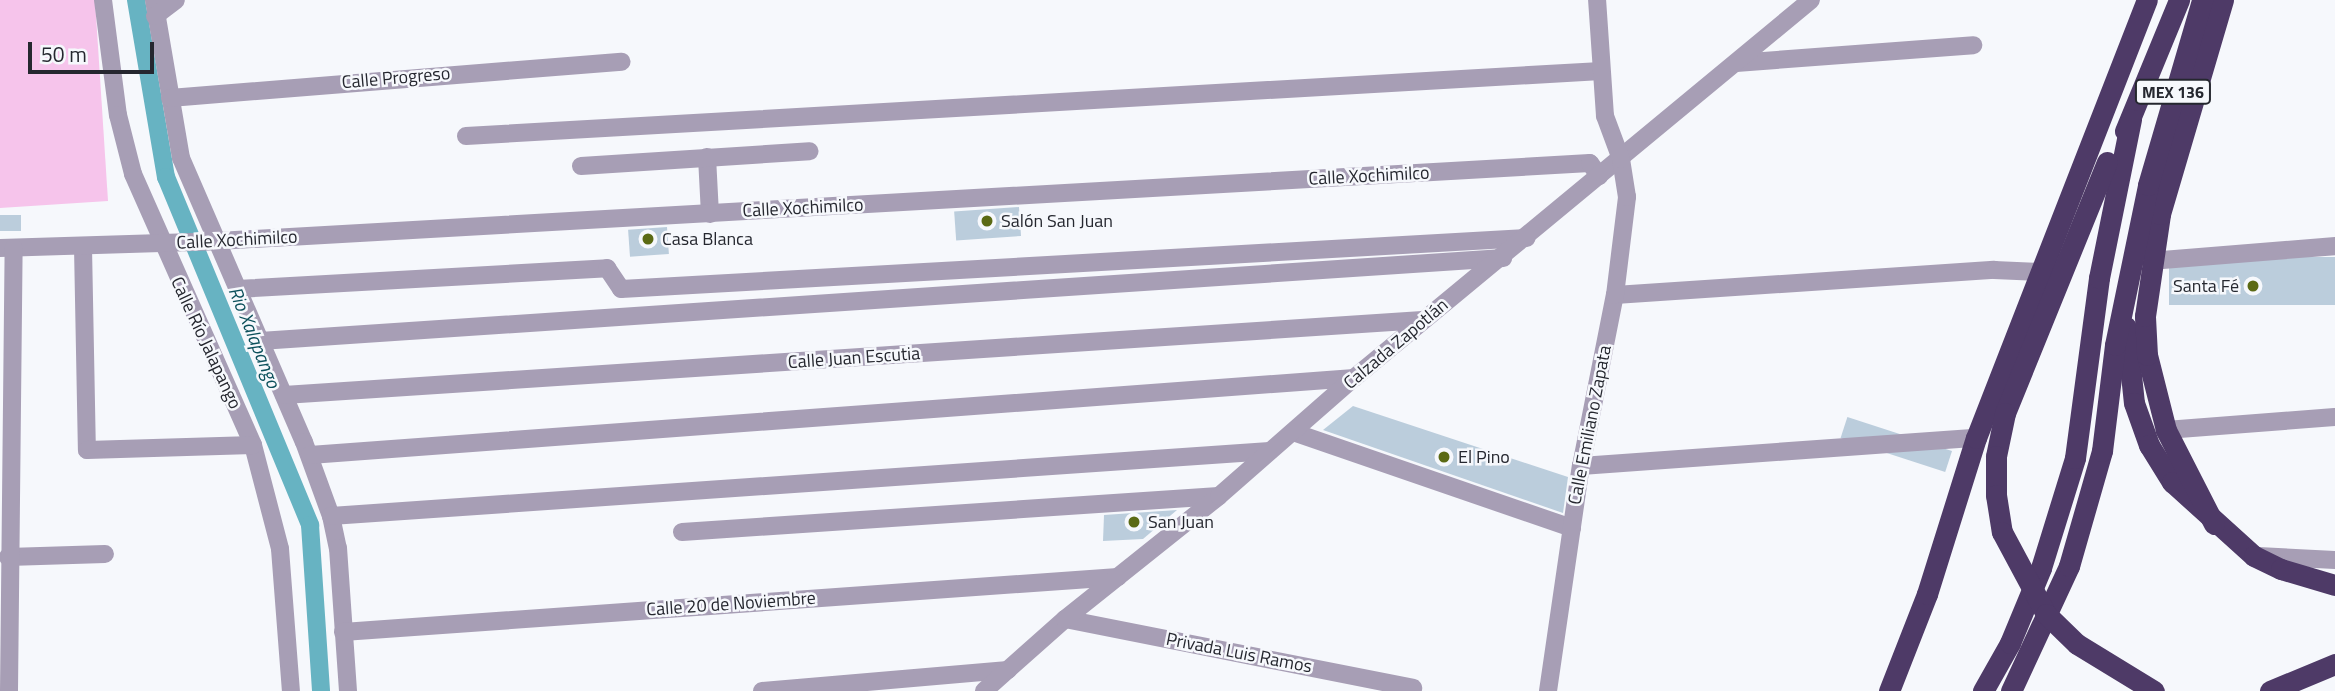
<!DOCTYPE html>
<meta charset="utf-8">
<style>
body{margin:0}
#map{position:relative;width:2335px;height:691px;overflow:hidden;background:#f6f8fc;font-family:"Titillium Web",sans-serif}
div>[style]{position:absolute}
[style*='--x']{left:calc(var(--x)*1px);top:calc(var(--y)*1px);width:calc(var(--w)*1px);rotate:calc(var(--a)*1deg)}
.green>*{inset:0;background:#f6c4eb}
.canal>*{height:18px;margin:-9px;padding:0 9px;transform-origin:9px;border-radius:9px;background:#67b3c2}
.building>*{inset:0;background:#bbcddc;transform-origin:0 0}
.minor>*{height:18px;margin:-9px;padding:0 9px;transform-origin:9px;border-radius:9px;background:#a79eb5}
.highway>*{height:21px;margin:-10.5px;padding:0 10.5px;transform-origin:10.5px;border-radius:10.5px;background:#4e3a67}
.highway-bridge>*{height:21px;margin:-10.5px;padding:0 10.5px;transform-origin:10.5px;border-radius:10.5px;background:#4e3a67}
.dots>*{width:19px;height:19px;translate:-50% -50%;box-sizing:border-box;border:4px solid #f6f8fc;border-radius:50%}
span{translate:-50% -50%;white-space:nowrap;text-align:center;line-height:1.15;-webkit-text-stroke:5px #f6f8fc;paint-order:stroke}
.shield-label span{padding:2px 5px;background:#f6f8fc;border:2px solid;border-radius:5px;-webkit-text-stroke-width:0}
.shield-label{font-size:16px;color:#25272f;font-weight:700}
.street-label{font-size:18px;color:#25272f}
.poi-label{font-size:18px;color:#25272f}
.left{translate:0 -50%;text-align:left}
.right{translate:-100% -50%;text-align:right}
.water-label{font-size:19px;color:#0c505b;font-style:italic}
.scale{position:absolute;left:28px;top:42px;width:126px;height:32px;box-sizing:border-box;border:4px solid #25272f;border-top:0;padding-left:9px;font-size:21px;line-height:24px;white-space:nowrap;color:#25272f;-webkit-text-stroke:5px #f6f8fc;paint-order:stroke}
</style>
<div id="map">
<div class="green">
<div style="clip-path:polygon(0 0,95px 0,108px 201px,0 208px)"></div>
</div>
<div class="canal">
<div style="--x:136;--y:0;--w:180;--a:80.4"></div>
<div style="--x:166;--y:177;--w:377;--a:67.5"></div>
<div style="--x:310;--y:525;--w:166;--a:86.2"></div>
</div>
<div class="building">
<div style="left:1019px;top:207px;width:29px;height:65px;rotate:86deg"></div>
<div style="left:0;top:215px;width:21px;height:16px"></div>
<div style="left:667px;top:227px;width:27px;height:39px;rotate:86deg"></div>
<div style="left:2335px;top:257px;width:48px;height:166px;rotate:90deg"></div>
<div style="clip-path:polygon(1353px 406px,1568px 477px,1563px 513px,1323px 430px)"></div>
<div style="left:1952px;top:451px;width:22px;height:110px;rotate:108deg"></div>
<div style="clip-path:polygon(1177px 510px,1143px 539px,1103px 541px,1104px 515px)"></div>
</div>
<div class="minor">
<div style="--x:103;--y:0;--w:116;--a:82.6"></div>
<div style="--x:118;--y:115;--w:61;--a:75.7"></div>
<div style="--x:133;--y:174;--w:296;--a:66.1"></div>
<div style="--x:253;--y:445;--w:107;--a:75.4"></div>
<div style="--x:280;--y:549;--w:142;--a:85.6"></div>
<div style="--x:154;--y:0;--w:160;--a:80.3"></div>
<div style="--x:181;--y:158;--w:309;--a:66.6"></div>
<div style="--x:304;--y:442;--w:79;--a:70"></div>
<div style="--x:331;--y:516;--w:33;--a:78"></div>
<div style="--x:338;--y:548;--w:143;--a:86"></div>
<div style="--x:155;--y:16;--w:26;--a:-37"></div>
<div style="--x:1736;--y:63;--w:238;--a:-4.3"></div>
<div style="--x:170;--y:98;--w:453;--a:-4.6"></div>
<div style="--x:466;--y:136;--w:1137;--a:-3.28"></div>
<div style="--x:707;--y:157;--w:57;--a:87"></div>
<div style="--x:581;--y:166;--w:229;--a:-3.7"></div>
<div style="--x:83;--y:247;--w:203;--a:88.9"></div>
<div style="--x:87;--y:450;--w:166;--a:-1.7"></div>
<div style="--x:0;--y:248;--w:218;--a:-1.8"></div>
<div style="--x:218;--y:241;--w:1374;--a:-3.25"></div>
<div style="--x:1590;--y:163;--w:16;--a:55"></div>
<div style="--x:2150;--y:261;--w:186;--a:-4.6"></div>
<div style="--x:237;--y:289;--w:371;--a:-3.2"></div>
<div style="--x:607;--y:268;--w:25;--a:56"></div>
<div style="--x:621;--y:289;--w:907;--a:-3.22"></div>
<div style="--x:1615;--y:295;--w:380;--a:-3.8"></div>
<div style="--x:1994;--y:270;--w:48;--a:2.4"></div>
<div style="--x:260;--y:341;--w:1246;--a:-3.82"></div>
<div style="--x:284;--y:395;--w:1141;--a:-3.77"></div>
<div style="--x:2166;--y:430;--w:169;--a:-4.4"></div>
<div style="--x:1293;--y:432;--w:295;--a:19"></div>
<div style="--x:310;--y:455;--w:1047;--a:-4.22"></div>
<div style="--x:1581;--y:466;--w:396;--a:-4.1"></div>
<div style="--x:331;--y:516;--w:941;--a:-3.96"></div>
<div style="--x:682;--y:532;--w:538;--a:-3.84"></div>
<div style="--x:2258;--y:556;--w:77;--a:3"></div>
<div style="--x:8;--y:557;--w:97;--a:-1.8"></div>
<div style="--x:1065;--y:619;--w:355;--a:11.2"></div>
<div style="--x:343;--y:632;--w:777;--a:-4.06"></div>
<div style="--x:9;--y:691;--w:443;--a:-89.4"></div>
<div style="--x:762;--y:691;--w:247;--a:-4.9"></div>
<div style="--x:984;--y:691;--w:108;--a:-41.6"></div>
<div style="--x:1065;--y:619;--w:197;--a:-38.6"></div>
<div style="--x:1219;--y:496;--w:179;--a:-41.2"></div>
<div style="--x:1354;--y:378;--w:593;--a:-39.6"></div>
<div style="--x:1548;--y:691;--w:227;--a:-81.7"></div>
<div style="--x:1581;--y:466;--w:174;--a:-78.8"></div>
<div style="--x:1615;--y:295;--w:99;--a:-83"></div>
<div style="--x:1627;--y:197;--w:38;--a:-99"></div>
<div style="--x:1621;--y:159;--w:46;--a:-110.4"></div>
<div style="--x:1605;--y:116;--w:116;--a:-93.9"></div>
</div>
<div class="highway">
<div style="--x:2125;--y:131;--w:142;--a:-67.6"></div>
<div style="--x:2126;--y:327;--w:76;--a:84"></div>
<div style="--x:2134;--y:403;--w:45;--a:70.3"></div>
<div style="--x:2149;--y:445;--w:44;--a:58.1"></div>
<div style="--x:2172;--y:482;--w:110;--a:42.1"></div>
<div style="--x:2254;--y:556;--w:30;--a:26"></div>
<div style="--x:2281;--y:569;--w:56;--a:16.5"></div>
<div style="--x:2214;--y:524;--w:106;--a:-117.1"></div>
<div style="--x:2166;--y:430;--w:77;--a:-104.2"></div>
<div style="--x:2147;--y:355;--w:39;--a:-93"></div>
<div style="--x:2145;--y:316;--w:103;--a:-81.6"></div>
<div style="--x:2160;--y:214;--w:223;--a:-73.6"></div>
<div style="--x:1889;--y:691;--w:104;--a:-68.6"></div>
<div style="--x:1927;--y:594;--w:164;--a:-72.6"></div>
<div style="--x:1976;--y:438;--w:470;--a:-68.7"></div>
<div style="--x:1983;--y:691;--w:55;--a:-60.6"></div>
<div style="--x:2010;--y:643;--w:81;--a:-67.5"></div>
<div style="--x:2041;--y:568;--w:115;--a:-72.8"></div>
<div style="--x:2075;--y:458;--w:182;--a:-82.4"></div>
<div style="--x:2099;--y:278;--w:162;--a:-78.6"></div>
<div style="--x:2011;--y:691;--w:138;--a:-65.1"></div>
<div style="--x:2069;--y:566;--w:120;--a:-74"></div>
<div style="--x:2102;--y:451;--w:107;--a:-83"></div>
<div style="--x:2115;--y:345;--w:163;--a:-78.3"></div>
<div style="--x:2148;--y:185;--w:193;--a:-73.7"></div>
<div style="--x:2270;--y:691;--w:70;--a:-22.6"></div>
</div>
<div class="highway-bridge">
<div style="--x:2107;--y:162;--w:271;--a:112.1"></div>
<div style="--x:2005;--y:413;--w:44;--a:101.8"></div>
<div style="--x:1996;--y:456;--w:39;--a:90"></div>
<div style="--x:1996;--y:495;--w:37;--a:81"></div>
<div style="--x:2002;--y:532;--w:93;--a:61.8"></div>
<div style="--x:2046;--y:614;--w:43;--a:44.1"></div>
<div style="--x:2077;--y:644;--w:90;--a:31.4"></div>
</div>
<div class="dots">
<div style="left:987px;top:221px;background:#5b6a14"></div>
<div style="left:648px;top:239px;background:#5b6a14"></div>
<div style="left:2253px;top:286px;background:#5b6a14"></div>
<div style="left:1444px;top:457px;background:#5b6a14"></div>
<div style="left:1134px;top:522px;background:#5b6a14"></div>
</div>
<div class="shield-label">
<span style="left:2173px;top:92px">MEX 136</span>
</div>
<div class="street-label">
<span style="left:396px;top:78px;rotate:-5deg">Calle Progreso</span>
<span style="left:1369px;top:176px;rotate:-3deg">Calle Xochimilco</span>
<span style="left:803px;top:208px;rotate:-3deg">Calle Xochimilco</span>
<span style="left:237px;top:240px;rotate:-3deg">Calle Xochimilco</span>
<span style="left:206px;top:343px;rotate:65deg">Calle Río Jalapango</span>
<span style="left:1396px;top:344px;rotate:-40deg">Calzada Zapotlán</span>
<span style="left:854px;top:358px;rotate:-4deg">Calle Juan Escutia</span>
<span style="left:1590px;top:425px;rotate:-79deg">Calle Emiliano Zapata</span>
<span style="left:731px;top:604px;rotate:-4deg">Calle 20 de Noviembre</span>
<span style="left:1239px;top:653px;rotate:11deg">Privada Luis Ramos</span>
</div>
<div class="poi-label">
<span class="left" style="left:1001px;top:221px">Salón San Juan</span>
<span class="left" style="left:662px;top:239px">Casa Blanca</span>
<span class="right" style="left:2239px;top:286px">Santa Fé</span>
<span class="left" style="left:1458px;top:457px">El Pino</span>
<span class="left" style="left:1148px;top:522px">San Juan</span>
</div>
<div class="water-label">
<span style="left:255px;top:337px;rotate:68deg">Rio Xalapango</span>
</div>
<div class="scale">50 m</div>
</div>
